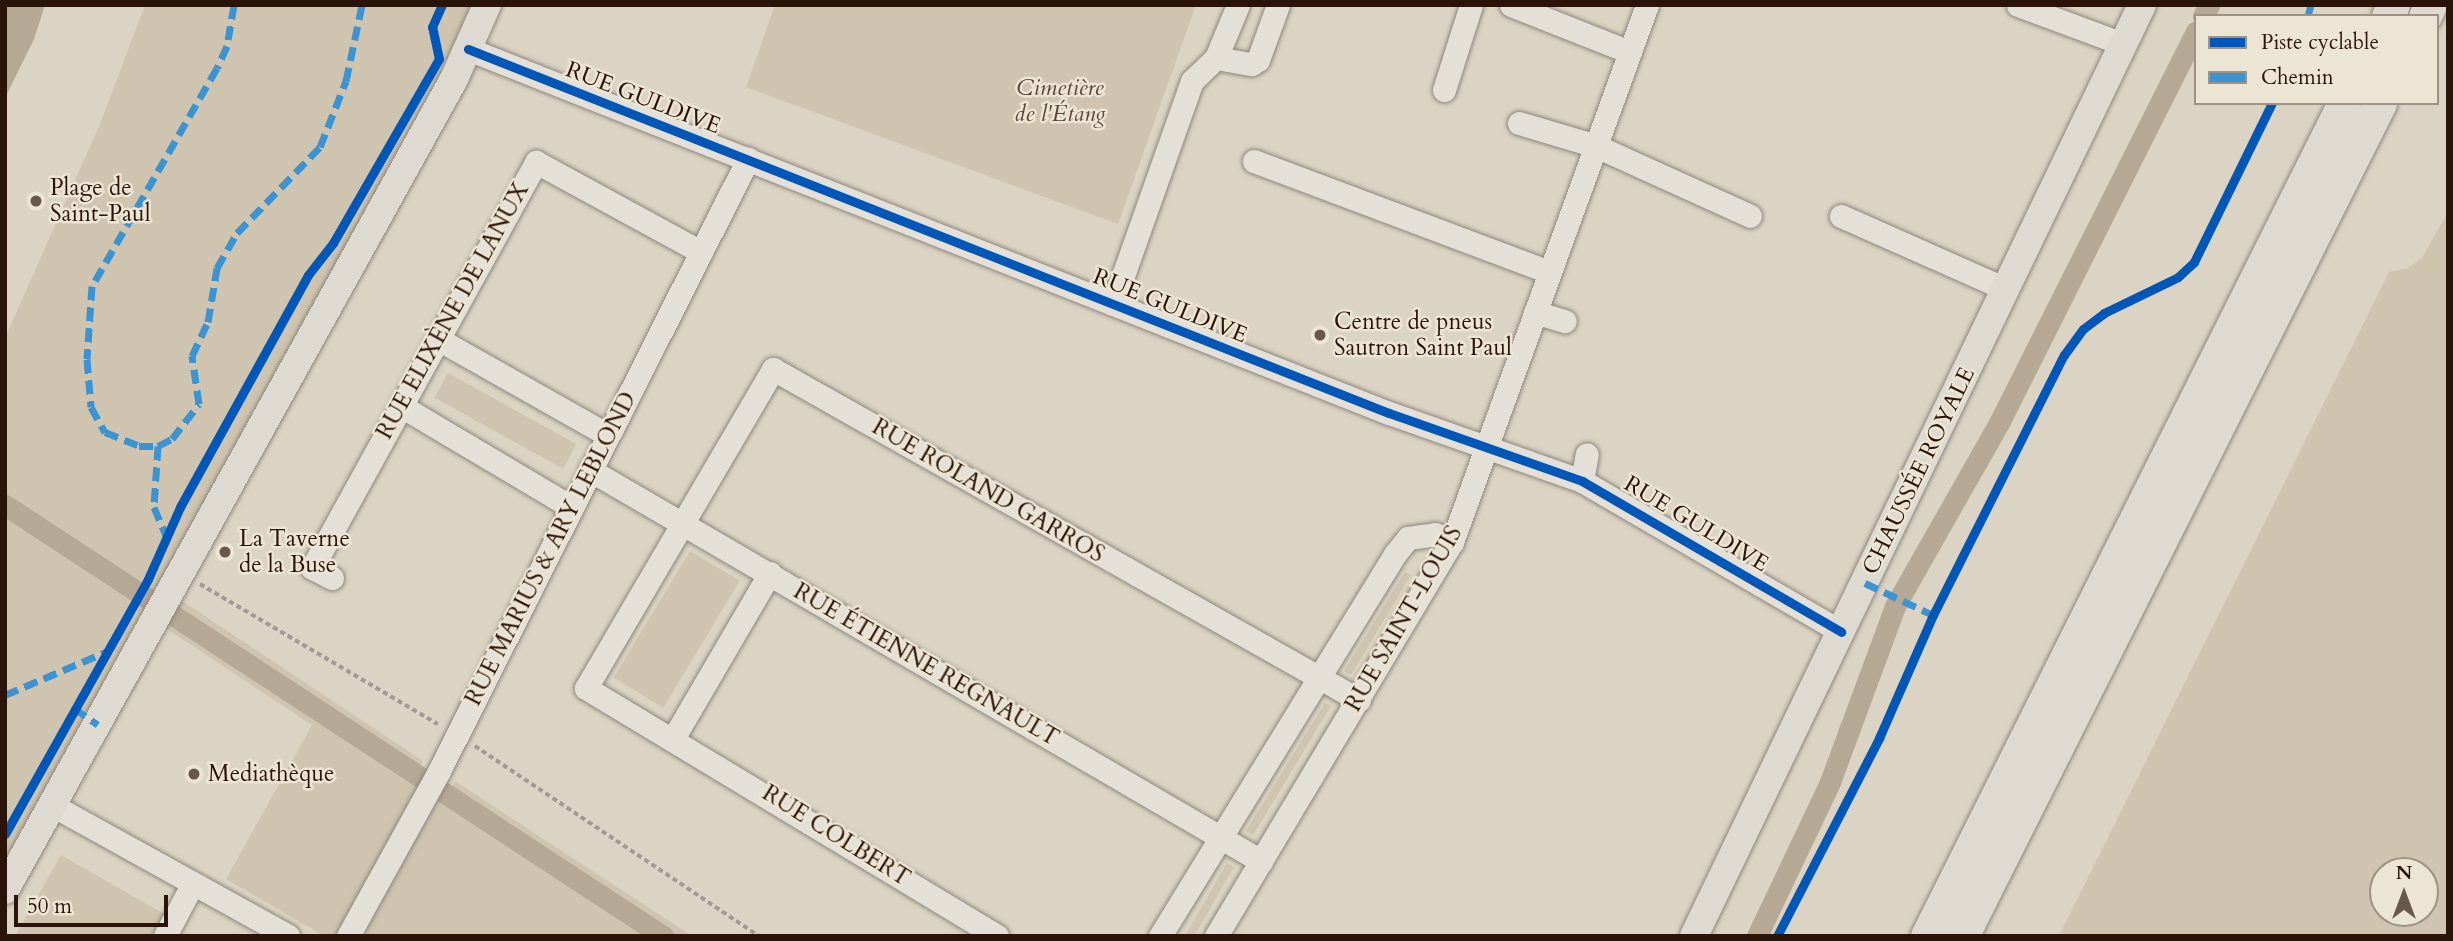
<!DOCTYPE html>
<meta charset="utf-8">
<style>
body{margin:0}
#map{position:relative;width:2453px;height:941px;overflow:hidden;background:#dbd4c4;font-family:Cardo,serif}
div>[style]{position:absolute}
[style*='--x']{left:calc(var(--x)*1px);top:calc(var(--y)*1px);width:calc(var(--w)*1px);rotate:calc(var(--a)*1deg)}
.green>*{inset:0;background:#cec4af;transform-origin:0 0}
.water>*{inset:0;background:#b5a894}
.canal>*{height:21px;margin:-10.5px;padding:0 10.5px;transform-origin:10.5px;border-radius:10.5px;background:#b5a894}
.path>*{height:3.5px;margin-top:-1.75px;transform-origin:0;background:repeating-linear-gradient(90deg,#a09b94 0 5px,transparent 0 8.5px)}
.roads{filter:drop-shadow(0 0 2px #8d867c) drop-shadow(0 0 2px #8d867c)}
.minor>*{height:23px;margin:-11.5px;padding:0 11.5px;transform-origin:11.5px;border-radius:11.5px;background:#e4e0d8}
.major>*{height:28px;margin:-14px;padding:0 14px;transform-origin:14px;border-radius:14px;background:#dedad1}
.highway>*{height:33px;margin:-16.5px;padding:0 16.5px;transform-origin:16.5px;border-radius:16.5px;background:#dedad1}
.quiet>*{height:7px;margin-top:-3.5px;transform-origin:0;background:repeating-linear-gradient(90deg,#3c93d2 0 14px,transparent 0 21px)}
.cycleway>*{height:9px;margin:-4.5px;padding:0 4.5px;transform-origin:4.5px;border-radius:4.5px;background:#0057b8}
.dots>*{width:19px;height:19px;translate:-50% -50%;box-sizing:border-box;border:4px solid #ede5d3;border-radius:50%}
span{translate:-50% -50%;white-space:nowrap;text-align:center;line-height:1.15;-webkit-text-stroke:5px #ede5d3;paint-order:stroke}
.park-label{font-size:23px;color:#584536;font-style:italic}
.street-label{font-size:23px;color:#2a140a}
.poi-label{font-size:23px;color:#2a140a}
.left{translate:0 -50%;text-align:left}
.frame{position:absolute;inset:0;border:7px solid #2a140a;pointer-events:none}
.legend{position:absolute;left:2194px;top:14px;width:245px;height:91px;box-sizing:border-box;background:#ede5d3;border:2px solid #9f9183;margin:0;padding:9px 12px;list-style:none;font-size:21px;color:#2a140a}
.legend li{display:flex;align-items:center;gap:14px;height:35px}
.legend b{width:35px;border:2px solid #9f9183}
.north{position:absolute;left:2369px;top:857px;width:70px;height:70px;box-sizing:border-box;background:#ede5d3;border:2px solid #9f9183;border-radius:50%;rotate:0deg;font-size:19px;font-weight:700;line-height:28px;text-align:center;color:#2a140a}
.north::after{content:'';display:block;margin:auto;width:24px;height:32px;background:#68574b;clip-path:polygon(50% 0,100% 100%,50% 72%,0 100%)}
.scale{position:absolute;left:14px;top:895px;width:154px;height:32px;box-sizing:border-box;border:4px solid #2a140a;border-top:0;padding-left:9px;font-size:21px;line-height:24px;white-space:nowrap;color:#2a140a;-webkit-text-stroke:5px #ede5d3;paint-order:stroke}
</style>
<div id="map">
<div class="green">
<div style="clip-path:polygon(145px 5px,481px 5px,169px 592px,423px 761px,416px 775px,447px 795px,455px 781px,692px 936px,367px 936px,363px 911px,348px 936px,324px 936px,226px 879px,312px 725px,153px 620px,5px 890px,5px 338px,100px 124px)"></div>
<div style="clip-path:polygon(775px 5px,1196px 5px,1118px 224px,746px 87px)"></div>
<div style="clip-path:polygon(evenodd,2448px 212px,2448px 936px,2059px 936px,2389px 272px,2408px 268px,2422px 258px,2448px 212px,2383px 871px,2425px 871px,2425px 913px,2383px 913px,2383px 871px)"></div>
<div style="left:448px;top:373px;width:147px;height:28px;rotate:29deg"></div>
<div style="left:690px;top:551px;width:58px;height:148px;rotate:31deg"></div>
<div style="clip-path:polygon(1405px 572px,1411px 575px,1351px 675px,1344px 671px)"></div>
<div style="clip-path:polygon(1325px 703px,1331px 706px,1253px 835px,1246px 831px)"></div>
<div style="clip-path:polygon(61px 855px,164px 914px,151px 936px,15px 936px)"></div>
<div style="left:1227px;top:863px;width:8px;height:86px;rotate:30deg"></div>
</div>
<div class="water">
<div style="clip-path:polygon(5px 5px,45px 5px,34px 39px,5px 98px)"></div>
</div>
<div class="canal">
<div style="--x:2203;--y:16;--w:13;--a:-61"></div>
<div style="--x:5;--y:505;--w:787;--a:33.23"></div>
<div style="--x:1757;--y:936;--w:170;--a:-64.6"></div>
<div style="--x:1830;--y:782;--w:188;--a:-69.7"></div>
<div style="--x:1895;--y:606;--w:213;--a:-60.4"></div>
<div style="--x:2000;--y:421;--w:436;--a:-63.3"></div>
</div>
<div class="path">
<div style="--x:200;--y:584;--w:276;--a:30.5"></div>
<div style="--x:475;--y:746;--w:342;--a:33.8"></div>
</div>
<div class="roads">
<div class="minor">
<div style="--x:1511;--y:5;--w:128;--a:21.6"></div>
<div style="--x:2018;--y:5;--w:112;--a:20.4"></div>
<div style="--x:468;--y:49;--w:990;--a:21.57"></div>
<div style="--x:1389;--y:413;--w:205;--a:19.4"></div>
<div style="--x:1582;--y:481;--w:300;--a:30.2"></div>
<div style="--x:1216;--y:58;--w:36;--a:10"></div>
<div style="--x:1251;--y:64;--w:8;--a:-30"></div>
<div style="--x:1258;--y:60;--w:59;--a:-70"></div>
<div style="--x:1444;--y:90;--w:89;--a:-72.4"></div>
<div style="--x:1519;--y:123;--w:80;--a:16.6"></div>
<div style="--x:1596;--y:146;--w:169;--a:24.4"></div>
<div style="--x:1254;--y:161;--w:316;--a:20.6"></div>
<div style="--x:1841;--y:216;--w:180;--a:23.9"></div>
<div style="--x:1113;--y:304;--w:237;--a:-70.5"></div>
<div style="--x:1192;--y:81;--w:33;--a:-44"></div>
<div style="--x:1216;--y:58;--w:57;--a:-67.5"></div>
<div style="--x:1535;--y:312;--w:31;--a:17"></div>
<div style="--x:438;--y:339;--w:195;--a:29.5"></div>
<div style="--x:401;--y:406;--w:198;--a:30.7"></div>
<div style="--x:590;--y:470;--w:777;--a:30.23"></div>
<div style="--x:1582;--y:481;--w:27;--a:-80"></div>
<div style="--x:332;--y:578;--w:22;--a:-153"></div>
<div style="--x:312;--y:568;--w:464;--a:-61.1"></div>
<div style="--x:536;--y:162;--w:188;--a:28.6"></div>
<div style="--x:674;--y:737;--w:190;--a:-59.7"></div>
<div style="--x:52;--y:805;--w:270;--a:29"></div>
<div style="--x:165;--y:936;--w:58;--a:-62.1"></div>
<div style="--x:348;--y:936;--w:188;--a:-61.1"></div>
<div style="--x:439;--y:771;--w:686;--a:-63.21"></div>
<div style="--x:997;--y:936;--w:480;--a:-148.9"></div>
<div style="--x:586;--y:688;--w:370;--a:-59.6"></div>
<div style="--x:773;--y:369;--w:673;--a:29.46"></div>
<div style="--x:1160;--y:936;--w:448;--a:-58.4"></div>
<div style="--x:1395;--y:554;--w:21;--a:-51"></div>
<div style="--x:1408;--y:538;--w:27;--a:-8"></div>
<div style="--x:1435;--y:534;--w:19;--a:25"></div>
<div style="--x:1216;--y:936;--w:459;--a:-59.1"></div>
<div style="--x:1452;--y:542;--w:571;--a:-70.04"></div>
</div>
<div class="major">
<div style="--x:5;--y:890;--w:927;--a:-61.03"></div>
<div style="--x:454;--y:79;--w:81;--a:-66"></div>
<div style="--x:1694;--y:936;--w:1033;--a:-64.3"></div>
</div>
<div class="highway">
<div style="--x:2388;--y:16;--w:12;--a:-66"></div>
<div style="--x:2425;--y:16;--w:12;--a:-66"></div>
<div style="--x:1927;--y:936;--w:932;--a:-63.41"></div>
<div style="--x:1962;--y:936;--w:932;--a:-63.35"></div>
</div>
</div>
<div class="quiet">
<div style="--x:234;--y:5;--w:42;--a:99.7"></div>
<div style="--x:227;--y:46;--w:24;--a:114"></div>
<div style="--x:217;--y:68;--w:251;--a:119.8"></div>
<div style="--x:92;--y:286;--w:73;--a:93.9"></div>
<div style="--x:87;--y:359;--w:48;--a:85.2"></div>
<div style="--x:91;--y:407;--w:29;--a:61"></div>
<div style="--x:105;--y:432;--w:37;--a:22"></div>
<div style="--x:139;--y:446;--w:19;--a:0"></div>
<div style="--x:158;--y:446;--w:16;--a:-27"></div>
<div style="--x:172;--y:439;--w:44;--a:-52.4"></div>
<div style="--x:199;--y:404;--w:49;--a:-98.3"></div>
<div style="--x:192;--y:356;--w:38;--a:-65"></div>
<div style="--x:208;--y:322;--w:55;--a:-80.5"></div>
<div style="--x:217;--y:268;--w:40;--a:-60.3"></div>
<div style="--x:237;--y:233;--w:120;--a:-46"></div>
<div style="--x:320;--y:147;--w:71;--a:-68.5"></div>
<div style="--x:346;--y:81;--w:78;--a:-78.1"></div>
<div style="--x:2308;--y:16;--w:11;--a:-75"></div>
<div style="--x:158;--y:446;--w:61;--a:93.8"></div>
<div style="--x:154;--y:507;--w:34;--a:67"></div>
<div style="--x:1865;--y:583;--w:75;--a:25.2"></div>
<div style="--x:5;--y:695;--w:110;--a:-23.1"></div>
<div style="--x:74;--y:708;--w:29;--a:35"></div>
</div>
<div class="cycleway">
<div style="--x:468;--y:49;--w:990;--a:21.57"></div>
<div style="--x:1389;--y:413;--w:205;--a:19.4"></div>
<div style="--x:1582;--y:481;--w:300;--a:30.2"></div>
<div style="--x:5;--y:834;--w:292;--a:-60.7"></div>
<div style="--x:148;--y:579;--w:79;--a:-66"></div>
<div style="--x:180;--y:507;--w:265;--a:-61.1"></div>
<div style="--x:308;--y:275;--w:41;--a:-52"></div>
<div style="--x:333;--y:243;--w:212;--a:-60.1"></div>
<div style="--x:439;--y:59;--w:33;--a:-102"></div>
<div style="--x:432;--y:27;--w:24;--a:-66"></div>
<div style="--x:1777;--y:936;--w:223;--a:-62.7"></div>
<div style="--x:1879;--y:738;--w:134;--a:-66.3"></div>
<div style="--x:1933;--y:615;--w:291;--a:-63.3"></div>
<div style="--x:2064;--y:355;--w:32;--a:-54"></div>
<div style="--x:2083;--y:329;--w:26;--a:-37"></div>
<div style="--x:2104;--y:313;--w:82;--a:-25.9"></div>
<div style="--x:2178;--y:277;--w:22;--a:-43"></div>
<div style="--x:2194;--y:262;--w:177;--a:-63.9"></div>
</div>
<div class="dots">
<div style="left:36px;top:201px;background:#68574b"></div>
<div style="left:1320px;top:335px;background:#68574b"></div>
<div style="left:225px;top:552px;background:#68574b"></div>
<div style="left:194px;top:774px;background:#68574b"></div>
</div>
<div class="park-label">
<span style="left:1060px;top:101px">Cimetière<br>de l'Étang</span>
</div>
<div class="street-label">
<span style="left:643px;top:98px;rotate:21deg">RUE GULDIVE</span>
<span style="left:1170px;top:306px;rotate:22deg">RUE GULDIVE</span>
<span style="left:453px;top:311px;rotate:-61deg">RUE ELIXÈNE DE LANUX</span>
<span style="left:1919px;top:471px;rotate:-64deg">CHAUSSÉE ROYALE</span>
<span style="left:988px;top:491px;rotate:30deg">RUE ROLAND GARROS</span>
<span style="left:1696px;top:524px;rotate:31deg">RUE GULDIVE</span>
<span style="left:551px;top:549px;rotate:-63deg">RUE MARIUS &amp; ARY LEBLOND</span>
<span style="left:1404px;top:619px;rotate:-60deg">RUE SAINT-LOUIS</span>
<span style="left:926px;top:665px;rotate:30deg">RUE ÉTIENNE REGNAULT</span>
<span style="left:836px;top:836px;rotate:32deg">RUE COLBERT</span>
</div>
<div class="poi-label">
<span class="left" style="left:50px;top:201px">Plage de<br>Saint-Paul</span>
<span class="left" style="left:1334px;top:335px">Centre de pneus<br>Sautron Saint Paul</span>
<span class="left" style="left:239px;top:552px">La Taverne<br>de la Buse</span>
<span class="left" style="left:208px;top:774px">Mediathèque</span>
</div>
<div class="frame"></div>
<ul class="legend">
<li><b style="height:9px;background:#0057b8"></b>Piste cyclable</li>
<li><b style="height:9px;background:#3c93d2"></b>Chemin</li>
</ul>
<div class="north">N</div>
<div class="scale">50 m</div>
</div>
